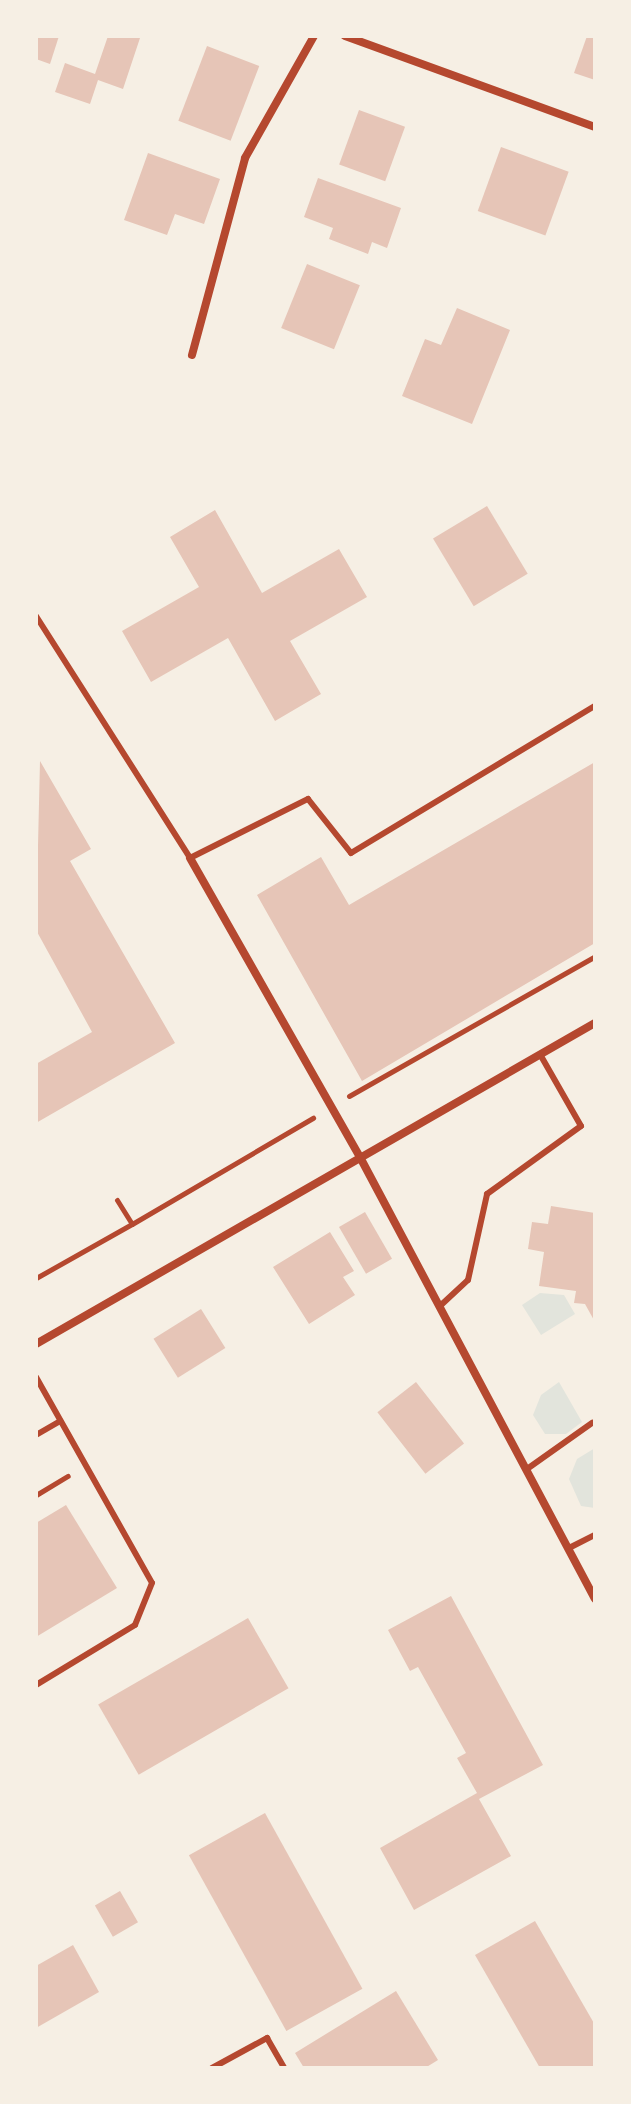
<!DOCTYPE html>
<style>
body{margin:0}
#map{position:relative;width:631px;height:2104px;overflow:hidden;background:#f6efe4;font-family:Mulish,sans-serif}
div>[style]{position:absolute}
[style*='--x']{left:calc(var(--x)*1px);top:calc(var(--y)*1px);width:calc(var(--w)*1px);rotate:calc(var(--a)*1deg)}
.green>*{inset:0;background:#e2e4dc}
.building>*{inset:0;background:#e6c5b7;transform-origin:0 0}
.path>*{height:5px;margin:-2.5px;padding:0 2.5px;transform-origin:2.5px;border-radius:2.5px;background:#b5482f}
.service>*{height:6px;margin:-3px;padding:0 3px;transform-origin:3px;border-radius:3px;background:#b5482f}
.minor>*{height:8px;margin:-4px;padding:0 4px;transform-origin:4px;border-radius:4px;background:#b5482f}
span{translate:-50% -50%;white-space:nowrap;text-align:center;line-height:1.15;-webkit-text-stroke:6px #f6efe4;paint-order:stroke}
.frame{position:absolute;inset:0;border:38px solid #f6efe4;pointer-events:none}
</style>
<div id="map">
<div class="green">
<div style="clip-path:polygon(540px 1293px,564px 1295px,575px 1314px,541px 1335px,522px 1305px)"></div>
<div style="clip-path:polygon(559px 1382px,582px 1422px,566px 1434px,545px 1434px,533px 1415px,541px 1395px)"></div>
<div style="clip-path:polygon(595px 1448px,595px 1508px,581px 1506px,569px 1479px,577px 1459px)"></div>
</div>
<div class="building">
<div style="clip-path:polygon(36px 36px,59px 36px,50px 64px,36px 59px)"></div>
<div style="clip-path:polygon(108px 36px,140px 38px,123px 89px,98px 80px,90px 104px,55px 92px,65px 63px,95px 74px)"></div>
<div style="clip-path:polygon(587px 36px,595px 36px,595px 80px,574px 73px)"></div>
<div style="left:207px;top:46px;width:56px;height:80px;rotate:21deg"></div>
<div style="left:359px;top:110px;width:49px;height:58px;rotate:20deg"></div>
<div style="left:501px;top:147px;width:72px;height:68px;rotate:20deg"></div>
<div style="clip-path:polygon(148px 153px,220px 179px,204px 224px,175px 214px,167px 235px,124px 220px)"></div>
<div style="clip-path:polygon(318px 178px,401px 208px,387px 248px,372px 242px,368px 254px,329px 239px,333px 228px,304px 217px)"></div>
<div style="left:307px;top:264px;width:57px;height:69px;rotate:22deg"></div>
<div style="clip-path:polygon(457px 308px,510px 330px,472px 424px,402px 396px,425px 339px,441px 345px)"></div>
<div style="left:487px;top:506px;width:79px;height:63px;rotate:59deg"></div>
<div style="clip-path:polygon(215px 510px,262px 593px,339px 549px,367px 597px,290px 641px,321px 694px,275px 721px,228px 638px,151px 682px,122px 631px,199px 587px,170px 537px)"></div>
<div style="clip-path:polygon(40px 761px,91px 849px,70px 861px,175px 1043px,36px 1123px,36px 1064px,92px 1032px,36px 930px)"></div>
<div style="clip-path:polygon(595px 762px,595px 943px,362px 1081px,257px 895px,321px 857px,349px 905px)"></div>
<div style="clip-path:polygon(551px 1206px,595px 1213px,595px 1322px,585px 1304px,574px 1303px,576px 1291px,539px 1286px,544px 1252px,528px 1249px,532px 1222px,548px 1224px)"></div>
<div style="left:365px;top:1212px;width:54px;height:30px;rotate:60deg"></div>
<div style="clip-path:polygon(330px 1232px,354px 1271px,343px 1277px,355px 1295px,309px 1324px,273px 1267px)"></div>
<div style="left:201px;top:1309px;width:46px;height:56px;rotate:58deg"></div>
<div style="left:416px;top:1382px;width:78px;height:49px;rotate:52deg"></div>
<div style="clip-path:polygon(66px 1505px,117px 1588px,36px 1637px,36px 1523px)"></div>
<div style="clip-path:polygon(451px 1596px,543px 1765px,479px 1799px,511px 1856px,414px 1910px,380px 1848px,477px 1793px,457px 1758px,466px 1753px,418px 1667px,410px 1671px,388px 1630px)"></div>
<div style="left:248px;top:1618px;width:81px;height:173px;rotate:60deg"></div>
<div style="left:265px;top:1813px;width:201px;height:87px;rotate:61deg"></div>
<div style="left:120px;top:1891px;width:36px;height:29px;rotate:60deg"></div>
<div style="clip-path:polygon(535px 1921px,595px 2025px,595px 2068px,540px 2068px,475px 1955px)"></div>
<div style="clip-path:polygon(73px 1945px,99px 1992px,36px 2028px,36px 1966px)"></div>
<div style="clip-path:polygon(396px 1991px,438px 2060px,425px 2068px,304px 2068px,295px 2053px)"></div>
</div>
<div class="path">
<div style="--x:349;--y:1096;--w:283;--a:-29.6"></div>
<div style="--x:117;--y:1200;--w:28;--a:58"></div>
<div style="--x:132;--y:1224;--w:210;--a:-30.4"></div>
<div style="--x:36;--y:1278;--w:110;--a:-29.4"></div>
<div style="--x:36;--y:1495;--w:37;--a:-31"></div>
</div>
<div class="service">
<div style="--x:36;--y:616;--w:287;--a:57.5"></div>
<div style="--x:190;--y:858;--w:132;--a:-26.6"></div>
<div style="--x:308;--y:799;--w:69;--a:51.5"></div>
<div style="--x:351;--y:853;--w:285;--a:-31.1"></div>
<div style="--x:440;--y:1306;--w:38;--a:-43"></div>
<div style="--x:468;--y:1280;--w:88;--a:-77.5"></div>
<div style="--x:487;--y:1194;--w:116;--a:-35.9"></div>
<div style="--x:581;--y:1126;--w:81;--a:-119.7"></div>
<div style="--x:36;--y:1377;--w:236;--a:60.6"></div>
<div style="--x:152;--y:1583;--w:45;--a:112"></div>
<div style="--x:135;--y:1625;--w:116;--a:148.8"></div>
<div style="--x:36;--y:1435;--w:28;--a:-30"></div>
<div style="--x:527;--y:1469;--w:80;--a:-35.3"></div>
<div style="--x:569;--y:1548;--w:29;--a:-27"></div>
<div style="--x:212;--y:2068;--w:63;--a:-28.6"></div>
<div style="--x:267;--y:2038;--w:34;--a:60"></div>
</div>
<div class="minor">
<div style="--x:345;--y:36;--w:266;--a:20"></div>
<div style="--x:192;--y:355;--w:204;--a:-74.9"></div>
<div style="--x:245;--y:158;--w:140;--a:-60.5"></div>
<div style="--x:190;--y:858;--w:346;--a:60.4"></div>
<div style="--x:361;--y:1159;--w:498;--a:62"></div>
<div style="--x:36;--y:1344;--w:645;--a:-29.87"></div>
</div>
<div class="frame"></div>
</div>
